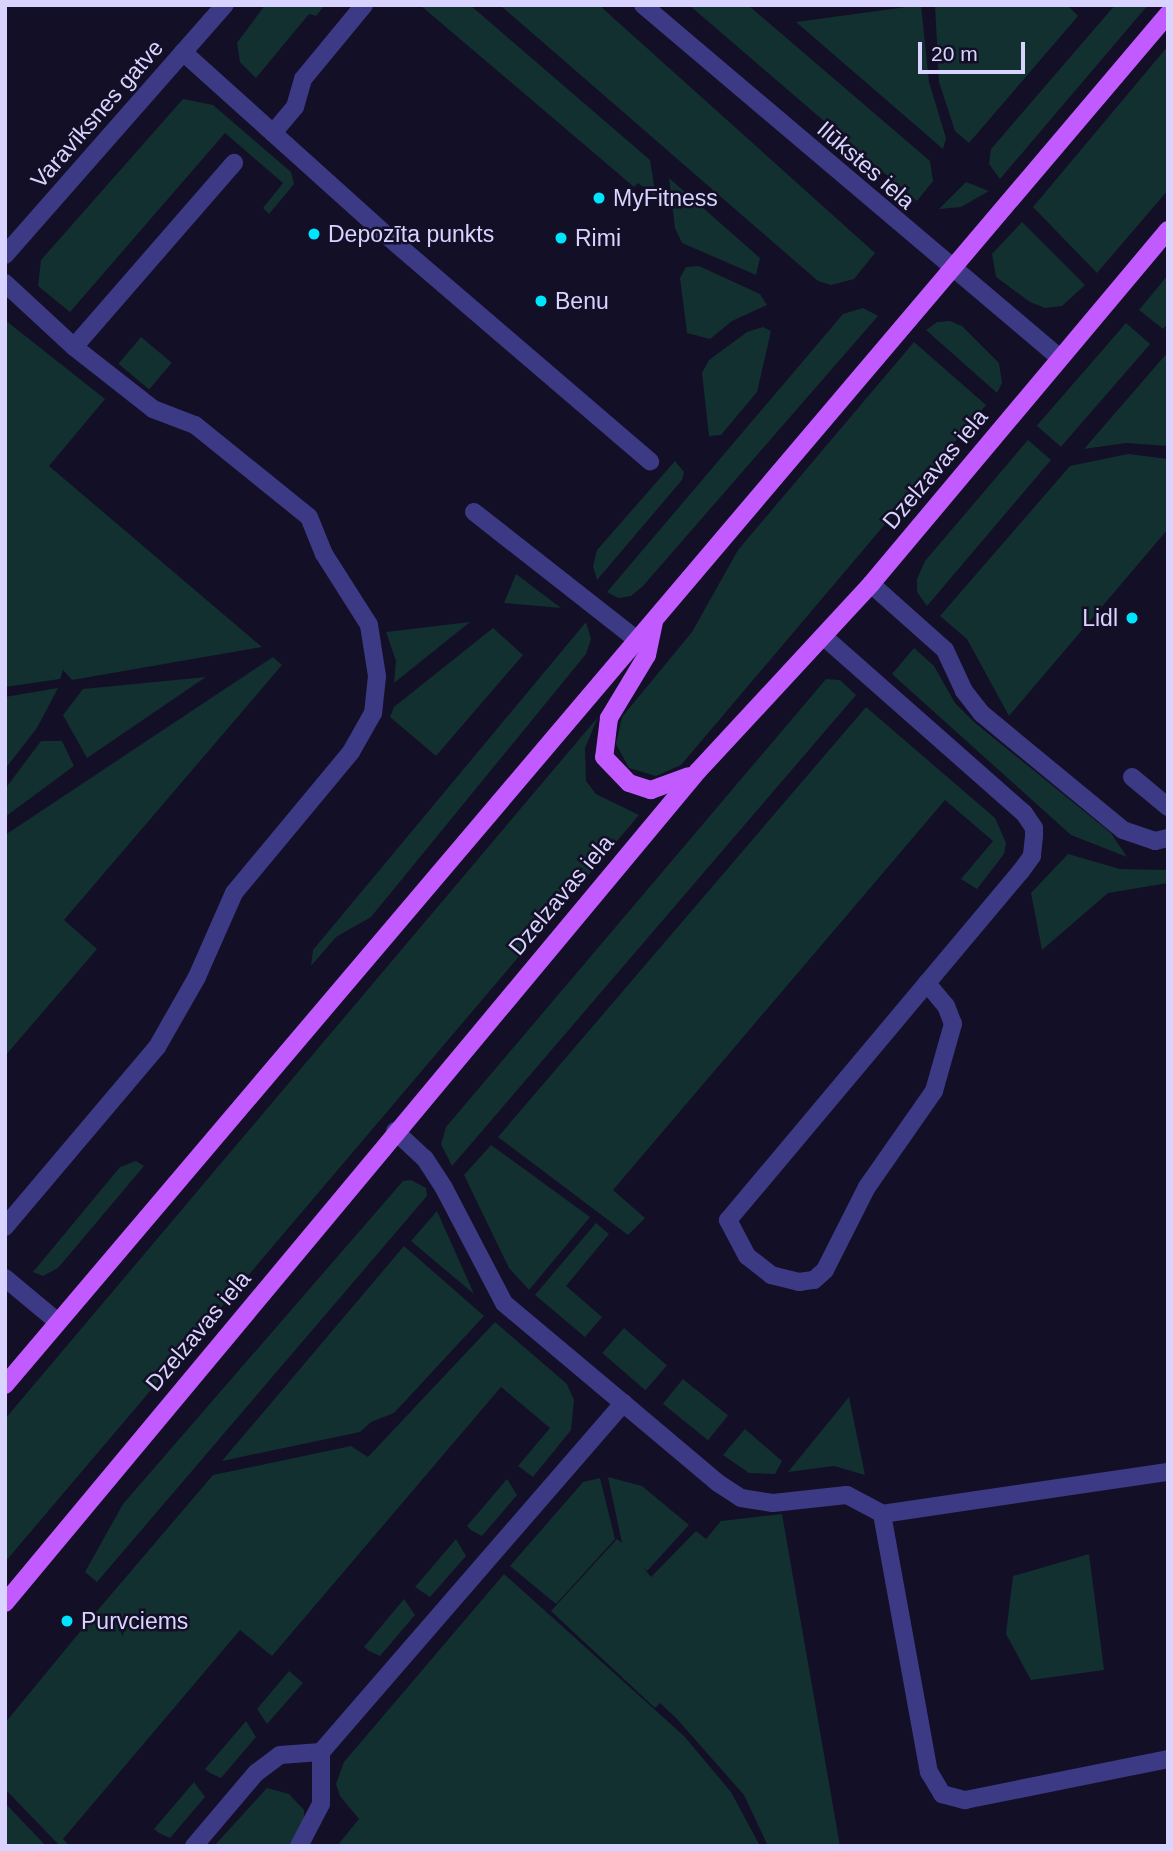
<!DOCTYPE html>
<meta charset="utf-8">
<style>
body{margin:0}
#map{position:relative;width:1173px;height:1851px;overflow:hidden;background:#130f26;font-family:Helvetica,sans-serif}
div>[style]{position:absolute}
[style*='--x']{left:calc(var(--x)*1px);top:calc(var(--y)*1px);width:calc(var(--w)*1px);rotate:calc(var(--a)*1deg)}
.green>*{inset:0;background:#12302f;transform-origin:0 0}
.minor>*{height:18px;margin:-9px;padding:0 9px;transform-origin:9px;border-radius:9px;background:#3d3a85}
.major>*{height:18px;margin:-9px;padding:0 9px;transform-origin:9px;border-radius:9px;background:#c25bff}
.dots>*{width:19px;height:19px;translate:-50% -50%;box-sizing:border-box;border:4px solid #130f26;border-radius:50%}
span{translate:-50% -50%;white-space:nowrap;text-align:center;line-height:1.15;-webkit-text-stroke:5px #130f26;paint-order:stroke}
.street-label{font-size:23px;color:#d9d4ff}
.poi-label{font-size:23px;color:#d9d4ff}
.left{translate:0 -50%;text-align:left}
.right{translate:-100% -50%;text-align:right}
.frame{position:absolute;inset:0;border:7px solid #d9d4ff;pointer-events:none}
.scale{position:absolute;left:918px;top:42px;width:107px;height:32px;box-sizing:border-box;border:4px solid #d9d4ff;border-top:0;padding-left:9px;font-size:21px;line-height:24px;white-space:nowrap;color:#d9d4ff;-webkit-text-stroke:5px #130f26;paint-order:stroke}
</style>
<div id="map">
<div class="green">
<div style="clip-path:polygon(265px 5px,325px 5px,316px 16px,309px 14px,256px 78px,240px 62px,237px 43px)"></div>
<div style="clip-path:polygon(420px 5px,470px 5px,650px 160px,656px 197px,638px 183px,634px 187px)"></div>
<div style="clip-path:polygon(500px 5px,599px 5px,875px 253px,854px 279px,831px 285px,818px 281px)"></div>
<div style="clip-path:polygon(689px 5px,748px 5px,930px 161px,933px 181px,917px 201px)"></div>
<div style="clip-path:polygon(921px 5px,929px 82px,946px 138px,943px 149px,796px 22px)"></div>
<div style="clip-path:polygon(935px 5px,1067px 5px,1078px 16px,969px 143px,955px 131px,939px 82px)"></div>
<div style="clip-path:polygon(1115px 5px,1148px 5px,1000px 179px,989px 164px,991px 149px)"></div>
<div style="clip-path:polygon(1168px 46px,1168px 190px,1097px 273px,1033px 207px)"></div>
<div style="clip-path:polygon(183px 99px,213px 105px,291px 172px,294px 184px,269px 214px,263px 208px,283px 183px,225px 133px,70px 312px,38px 286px,41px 260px)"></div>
<div style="clip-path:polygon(669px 178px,760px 258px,756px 275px,682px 243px,675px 228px)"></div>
<div style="clip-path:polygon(966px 182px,989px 191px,961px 207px,939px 209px)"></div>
<div style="clip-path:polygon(1022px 222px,1085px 285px,1062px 306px,1045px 308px,1030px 302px,996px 277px,992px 254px)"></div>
<div style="clip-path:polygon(699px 266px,760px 294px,767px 305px,732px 321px,710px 339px,687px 333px,680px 278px,686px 267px)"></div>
<div style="clip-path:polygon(1168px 275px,1168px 323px,1163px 329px,1139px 310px)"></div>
<div style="clip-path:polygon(863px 308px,878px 316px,643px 586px,631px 596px,618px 598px,607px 592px,843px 314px)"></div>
<div style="clip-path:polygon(5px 320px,105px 399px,49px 466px,262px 647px,72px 680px,63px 670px,60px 679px,5px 687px)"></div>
<div style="clip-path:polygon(950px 321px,962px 326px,999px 363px,1002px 383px,997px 393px,926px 330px,937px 322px)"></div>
<div style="left:1126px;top:323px;width:32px;height:136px;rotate:41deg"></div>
<div style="clip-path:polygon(763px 327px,771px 331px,757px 392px,721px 435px,709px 436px,702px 373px,709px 360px,747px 332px)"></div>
<div style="left:141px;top:337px;width:40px;height:35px;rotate:40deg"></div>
<div style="clip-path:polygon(914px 342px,986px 405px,681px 765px,656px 776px,629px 768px,616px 744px,622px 717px,692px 632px,738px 550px)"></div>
<div style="clip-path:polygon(1168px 352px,1168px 446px,1126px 443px,1084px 449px)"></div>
<div style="clip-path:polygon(1028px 440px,1051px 460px,927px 606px,917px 592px,917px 579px,925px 561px)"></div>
<div style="clip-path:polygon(1128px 454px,1168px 459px,1168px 529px,1009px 716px,967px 639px,940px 616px,1070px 466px)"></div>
<div style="clip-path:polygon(675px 461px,684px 472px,682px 480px,597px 580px,593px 566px,597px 550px)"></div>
<div style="clip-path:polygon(516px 574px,561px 608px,504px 603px)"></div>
<div style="clip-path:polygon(470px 622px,394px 683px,396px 661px,386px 632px)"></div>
<div style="clip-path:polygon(586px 622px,591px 639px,586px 654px,371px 917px,336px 937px,311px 966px,313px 950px)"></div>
<div style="clip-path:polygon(493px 628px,523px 655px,436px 756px,390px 717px,394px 707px)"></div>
<div style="clip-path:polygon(914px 648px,934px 666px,955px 703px,974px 722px,1111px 833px,1127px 857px,1071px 835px,892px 674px)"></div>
<div style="clip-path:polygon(273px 657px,282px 665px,64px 920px,97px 949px,5px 1056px,5px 835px)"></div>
<div style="clip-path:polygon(206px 677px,87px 758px,63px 715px,83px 689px)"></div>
<div style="clip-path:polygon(826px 679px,840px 680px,856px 695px,452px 1166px,441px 1144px,446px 1127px)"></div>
<div style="clip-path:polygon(58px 688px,37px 728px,5px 769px,5px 697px)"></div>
<div style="clip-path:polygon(866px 707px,995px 818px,1006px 843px,1004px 854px,977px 889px,961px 879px,993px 841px,945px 800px,613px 1190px,645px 1218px,628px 1235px,498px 1137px)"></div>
<div style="clip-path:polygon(598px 717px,585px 748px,586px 781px,596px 794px,639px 815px,5px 1562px,5px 1419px)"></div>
<div style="clip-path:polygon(41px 741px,62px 741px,74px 766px,5px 817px,5px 789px)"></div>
<div style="clip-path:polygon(1068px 854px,1120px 869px,1168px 870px,1168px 883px,1108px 893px,1042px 950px,1031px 893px)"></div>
<div style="clip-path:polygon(491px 1145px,590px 1217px,529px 1290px,509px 1268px,464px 1175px)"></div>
<div style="clip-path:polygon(136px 1161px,144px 1166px,58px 1268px,43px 1276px,33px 1272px,120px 1167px)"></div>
<div style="clip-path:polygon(411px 1180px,426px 1188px,427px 1196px,97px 1582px,85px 1572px,123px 1504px,403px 1181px)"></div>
<div style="clip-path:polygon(437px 1211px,474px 1294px,411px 1241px)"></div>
<div style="clip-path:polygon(596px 1223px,609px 1234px,566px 1286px,602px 1317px,585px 1337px,535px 1295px)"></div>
<div style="clip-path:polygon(404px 1246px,484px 1316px,394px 1413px,371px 1422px,360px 1432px,222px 1461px)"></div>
<div style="clip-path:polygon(495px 1322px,567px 1384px,574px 1400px,571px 1430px,533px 1477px,518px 1466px,550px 1428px,501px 1387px,272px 1656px,240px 1630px,63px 1839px,70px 1846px,60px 1846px,5px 1789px,5px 1723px,97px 1611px,213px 1475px,351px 1446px,368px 1457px)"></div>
<div style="left:624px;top:1328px;width:57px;height:33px;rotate:41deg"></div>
<div style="left:683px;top:1379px;width:58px;height:32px;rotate:39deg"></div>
<div style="clip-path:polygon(849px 1397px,865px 1475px,834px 1466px,788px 1472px)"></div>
<div style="clip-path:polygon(745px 1429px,782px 1461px,775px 1474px,749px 1473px,723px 1455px)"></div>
<div style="clip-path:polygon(608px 1477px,642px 1486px,689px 1525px,647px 1571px,642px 1566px,651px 1577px,696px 1531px,706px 1539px,721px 1521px,782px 1514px,840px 1846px,768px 1846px,744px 1795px,677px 1719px,660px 1703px,655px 1708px,551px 1611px,617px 1539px,622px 1543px)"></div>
<div style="clip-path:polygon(600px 1478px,615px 1539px,556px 1604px,510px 1566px,583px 1482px)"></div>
<div style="clip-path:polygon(507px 1479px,517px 1495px,482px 1536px,471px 1530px,467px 1526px)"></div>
<div style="clip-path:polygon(456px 1539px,466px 1556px,430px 1597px,415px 1587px)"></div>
<div style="clip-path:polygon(1089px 1554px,1104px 1670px,1031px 1680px,1006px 1634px,1013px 1576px)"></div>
<div style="clip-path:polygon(504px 1574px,684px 1736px,731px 1792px,760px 1846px,337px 1846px,359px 1819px,340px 1796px,336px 1784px,344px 1762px)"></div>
<div style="clip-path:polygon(404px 1599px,415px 1615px,380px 1656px,369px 1651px,364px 1647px)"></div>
<div style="clip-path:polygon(289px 1671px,303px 1683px,267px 1724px,257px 1709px)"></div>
<div style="clip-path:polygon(246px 1721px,256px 1737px,221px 1778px,210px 1773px,205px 1769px)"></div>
<div style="clip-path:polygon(194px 1782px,205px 1797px,170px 1838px,159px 1833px,154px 1829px)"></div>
<div style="clip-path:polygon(267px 1788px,289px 1794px,304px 1810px,304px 1821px,290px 1846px,214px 1846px)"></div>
<div style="clip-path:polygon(5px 1803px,46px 1846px,5px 1846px)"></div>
</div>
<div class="minor">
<div style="--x:643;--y:5;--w:546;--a:40.25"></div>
<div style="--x:183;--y:52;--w:273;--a:42"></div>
<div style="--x:386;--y:235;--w:348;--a:40.6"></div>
<div style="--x:273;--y:133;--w:34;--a:-50"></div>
<div style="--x:295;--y:107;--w:29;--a:-74"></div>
<div style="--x:303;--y:79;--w:96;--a:-50.5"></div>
<div style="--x:5;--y:255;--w:333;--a:-48.7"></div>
<div style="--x:5;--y:283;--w:94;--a:42.8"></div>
<div style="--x:74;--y:347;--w:100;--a:38.1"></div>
<div style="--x:153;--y:409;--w:45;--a:20.9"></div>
<div style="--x:195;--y:425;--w:146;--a:38.9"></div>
<div style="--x:309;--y:517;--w:40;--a:68"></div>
<div style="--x:324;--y:554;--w:84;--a:57.6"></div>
<div style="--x:369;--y:625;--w:52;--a:81.1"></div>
<div style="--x:377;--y:676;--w:37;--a:96"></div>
<div style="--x:373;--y:713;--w:45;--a:119.4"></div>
<div style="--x:351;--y:752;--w:183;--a:129.7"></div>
<div style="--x:234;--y:893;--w:92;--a:113.8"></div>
<div style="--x:197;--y:977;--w:81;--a:119.7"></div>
<div style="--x:157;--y:1047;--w:236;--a:130.2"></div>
<div style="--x:74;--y:347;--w:244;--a:-49"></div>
<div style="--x:474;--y:512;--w:207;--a:38.1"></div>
<div style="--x:871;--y:584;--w:99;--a:41.7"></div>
<div style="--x:945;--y:650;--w:45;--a:65.1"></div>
<div style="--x:964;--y:691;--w:28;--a:52"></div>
<div style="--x:981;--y:713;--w:184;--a:39.5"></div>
<div style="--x:1123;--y:830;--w:34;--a:19"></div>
<div style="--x:1155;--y:841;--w:13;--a:-13"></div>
<div style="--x:823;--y:636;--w:268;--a:41.4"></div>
<div style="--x:1024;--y:813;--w:18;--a:56"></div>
<div style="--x:1034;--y:828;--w:8;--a:90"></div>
<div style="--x:1034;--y:836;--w:20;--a:96"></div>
<div style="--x:1032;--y:856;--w:19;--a:126"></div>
<div style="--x:1021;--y:871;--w:456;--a:130"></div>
<div style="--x:728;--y:1220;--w:41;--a:62.2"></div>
<div style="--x:747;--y:1256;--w:31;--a:38"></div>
<div style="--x:771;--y:1275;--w:29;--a:14"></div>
<div style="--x:799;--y:1282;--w:15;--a:-8"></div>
<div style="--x:814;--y:1280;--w:15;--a:-42"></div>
<div style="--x:825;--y:1270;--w:93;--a:-63.2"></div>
<div style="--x:867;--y:1187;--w:117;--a:-55.1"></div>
<div style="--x:934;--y:1091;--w:70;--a:-74.2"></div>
<div style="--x:953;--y:1024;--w:19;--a:-111"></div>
<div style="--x:946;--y:1006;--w:30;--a:-130"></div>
<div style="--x:1132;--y:777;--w:47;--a:39.8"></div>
<div style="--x:5;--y:1278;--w:69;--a:39.7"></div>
<div style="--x:623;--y:1403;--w:124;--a:40.1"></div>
<div style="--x:718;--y:1483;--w:27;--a:33"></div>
<div style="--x:741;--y:1498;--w:32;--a:9"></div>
<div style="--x:773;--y:1503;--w:74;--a:-6.2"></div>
<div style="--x:847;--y:1495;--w:40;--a:28"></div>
<div style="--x:882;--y:1514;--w:289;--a:-8.4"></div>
<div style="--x:882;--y:1514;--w:262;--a:79.7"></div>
<div style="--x:929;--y:1772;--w:26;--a:59"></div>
<div style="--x:942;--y:1794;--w:24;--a:15"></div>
<div style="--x:965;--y:1800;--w:207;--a:-11.4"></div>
<div style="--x:194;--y:1846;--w:96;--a:-49.7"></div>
<div style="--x:256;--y:1773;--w:30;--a:-37"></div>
<div style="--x:280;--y:1755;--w:41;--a:-4.2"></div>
<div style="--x:321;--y:1752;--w:462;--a:-49.1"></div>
<div style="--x:623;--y:1403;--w:155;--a:-140"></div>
<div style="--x:504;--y:1303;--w:130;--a:-117.6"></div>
<div style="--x:444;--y:1188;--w:35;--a:-123"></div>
<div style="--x:425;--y:1159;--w:41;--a:-137"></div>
<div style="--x:299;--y:1846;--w:47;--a:-62.4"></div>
<div style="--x:321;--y:1804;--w:52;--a:-90"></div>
</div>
<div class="major">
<div style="--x:654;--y:622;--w:34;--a:102"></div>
<div style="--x:647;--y:655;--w:74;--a:121.1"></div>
<div style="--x:609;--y:718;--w:39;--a:97"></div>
<div style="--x:604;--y:757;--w:36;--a:46"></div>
<div style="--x:629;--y:783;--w:23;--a:18"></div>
<div style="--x:651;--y:790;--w:40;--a:-20.2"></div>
<div style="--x:5;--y:1385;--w:1798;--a:-49.69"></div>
<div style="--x:5;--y:1603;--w:1083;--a:-50.21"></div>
<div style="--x:698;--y:771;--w:255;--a:-47.2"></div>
<div style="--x:871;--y:584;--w:462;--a:-50"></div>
</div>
<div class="dots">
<div style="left:599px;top:198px;background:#00e5ff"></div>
<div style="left:314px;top:234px;background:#00e5ff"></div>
<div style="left:561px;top:238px;background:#00e5ff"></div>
<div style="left:541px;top:301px;background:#00e5ff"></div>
<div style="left:1132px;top:618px;background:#00e5ff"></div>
<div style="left:67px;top:1621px;background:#00e5ff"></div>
</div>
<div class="street-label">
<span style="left:97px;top:114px;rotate:-49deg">Varavīksnes gatve</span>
<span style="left:866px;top:165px;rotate:41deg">Ilūkstes iela</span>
<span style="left:935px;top:469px;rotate:-50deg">Dzelzavas iela</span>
<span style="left:561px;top:895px;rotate:-50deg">Dzelzavas iela</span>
<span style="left:198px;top:1331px;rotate:-50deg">Dzelzavas iela</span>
</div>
<div class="poi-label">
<span class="left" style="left:613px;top:198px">MyFitness</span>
<span class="left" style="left:328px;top:234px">Depozīta punkts</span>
<span class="left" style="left:575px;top:238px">Rimi</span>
<span class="left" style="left:555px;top:301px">Benu</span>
<span class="right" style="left:1118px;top:618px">Lidl</span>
<span class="left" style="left:81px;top:1621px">Purvciems</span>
</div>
<div class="frame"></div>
<div class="scale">20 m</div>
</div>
